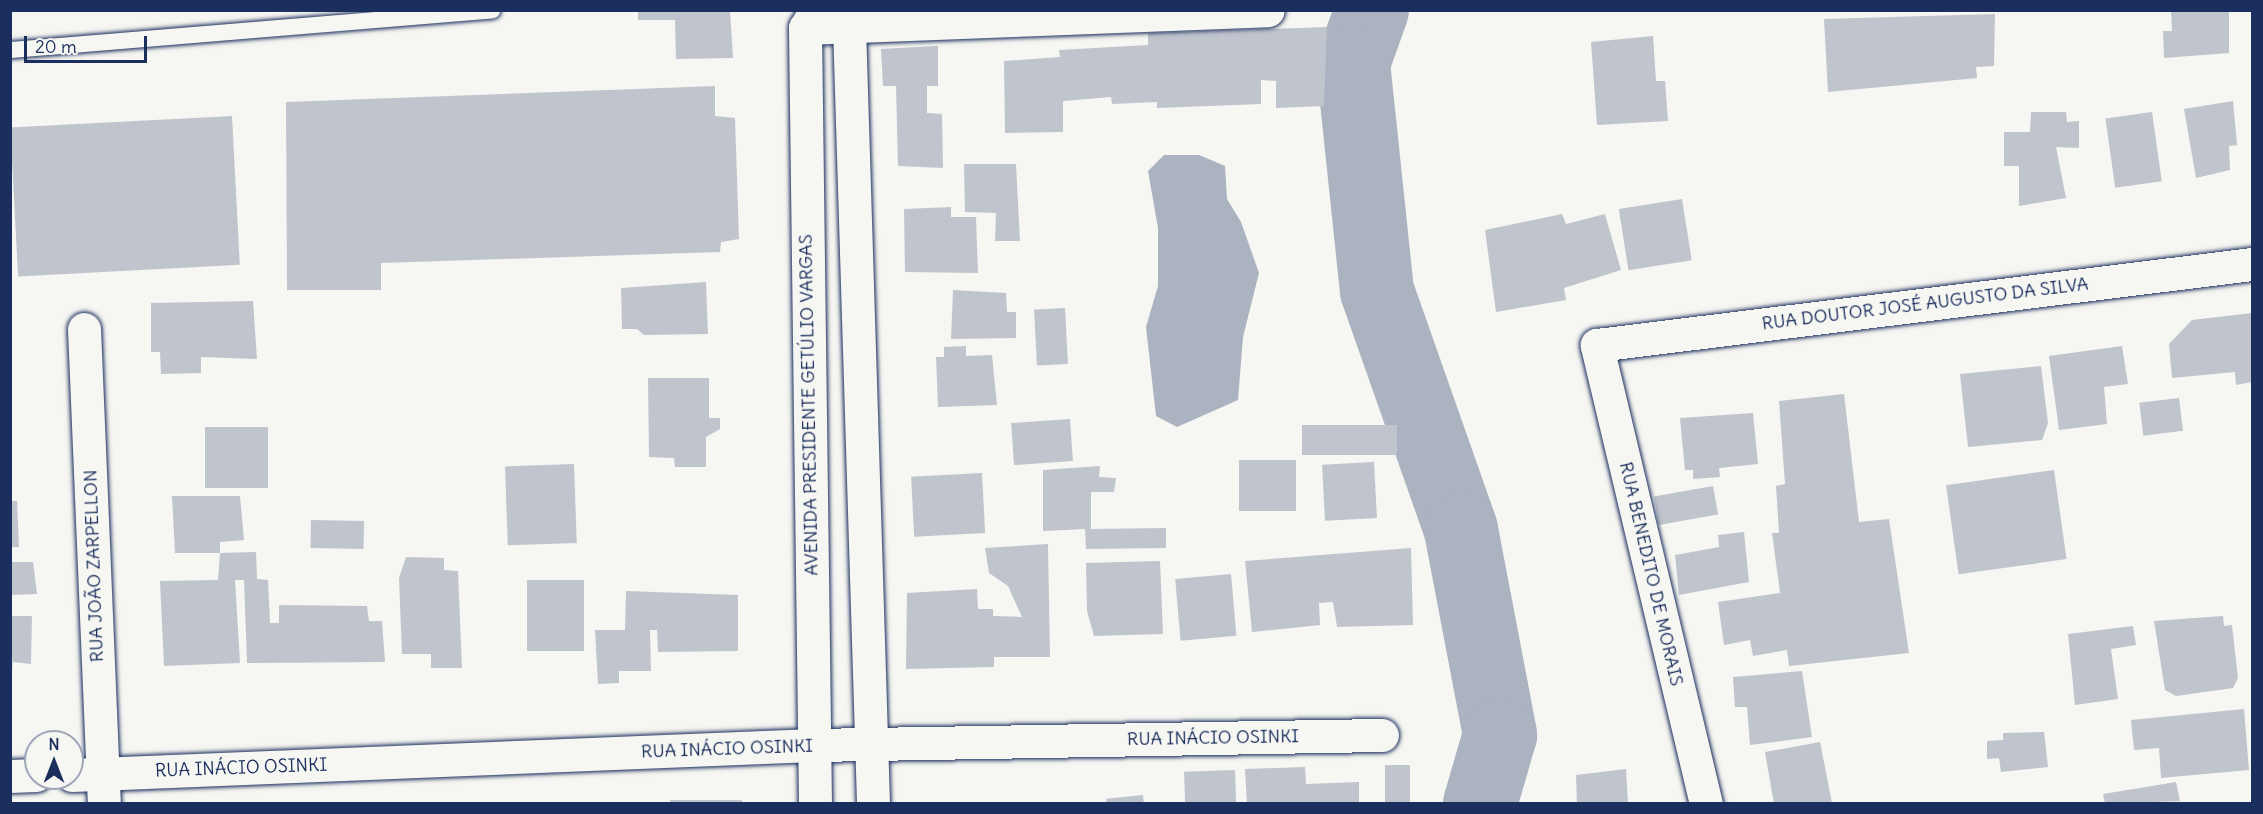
<!DOCTYPE html>
<meta charset="utf-8">
<style>
body{margin:0}
#map{position:relative;width:2263px;height:814px;overflow:hidden;background:#f6f6f2;font-family:Delius,sans-serif}
div>[style]{position:absolute}
[style*='--x']{left:calc(var(--x)*1px);top:calc(var(--y)*1px);width:calc(var(--w)*1px);rotate:calc(var(--a)*1deg)}
.water>*{inset:0;background:#abb2c0}
.river>*{height:74px;margin:-37px;padding:0 37px;transform-origin:37px;border-radius:37px;background:#abb2c0}
.building>*{inset:0;background:#c0c4cd;transform-origin:0 0}
.roads{filter:drop-shadow(0 0 2px #1b2f5e) drop-shadow(0 0 2px #1b2f5e)}
.service>*{height:16px;margin:-8px;padding:0 8px;transform-origin:8px;border-radius:8px;background:#f6f6f2}
.minor>*{height:33px;margin:-16.5px;padding:0 16.5px;transform-origin:16.5px;border-radius:16.5px;background:#f6f6f2}
.secondary>*{height:33px;margin:-16.5px;padding:0 16.5px;transform-origin:16.5px;border-radius:16.5px;background:#f6f6f2}
span{translate:-50% -50%;white-space:nowrap;text-align:center;line-height:1.15;-webkit-text-stroke:4.5px #f6f6f2;paint-order:stroke}
.street-label{font-size:18px;color:#1b2f5e}
.frame{position:absolute;inset:0;border:12px solid #1b2f5e;pointer-events:none}
.north{position:absolute;left:24px;top:730px;width:60px;height:60px;box-sizing:border-box;background:#f6f6f2;border:2px solid #9ea6b7;border-radius:50%;rotate:0deg;font-size:16px;font-weight:700;line-height:24px;text-align:center;color:#1b2f5e}
.north::after{content:'';display:block;margin:auto;width:21px;height:27px;background:#1b2f5e;clip-path:polygon(50% 0,100% 100%,50% 72%,0 100%)}
.scale{position:absolute;left:24px;top:36px;width:123px;height:27px;box-sizing:border-box;border:3px solid #1b2f5e;border-top:0;padding-left:8px;font-size:18px;line-height:21px;white-space:nowrap;color:#1b2f5e;-webkit-text-stroke:4px #f6f6f2;paint-order:stroke}
</style>
<div id="map">
<div class="water">
<div style="clip-path:polygon(1164px 155px,1199px 155px,1225px 166px,1227px 199px,1241px 222px,1259px 273px,1243px 337px,1238px 400px,1177px 427px,1156px 416px,1146px 327px,1158px 286px,1158px 228px,1148px 171px)"></div>
</div>
<div class="river">
<div style="--x:1372;--y:10;--w:56;--a:109.7"></div>
<div style="--x:1353;--y:63;--w:229;--a:84"></div>
<div style="--x:1377;--y:291;--w:253;--a:70.6"></div>
<div style="--x:1461;--y:530;--w:209;--a:79.2"></div>
<div style="--x:1500;--y:735;--w:72;--a:106.2"></div>
</div>
<div class="building">
<div style="clip-path:polygon(638px 10px,730px 10px,733px 58px,676px 59px,675px 20px,638px 20px)"></div>
<div style="clip-path:polygon(2171px 10px,2229px 10px,2229px 53px,2164px 58px,2163px 31px,2172px 31px)"></div>
<div style="clip-path:polygon(1995px 14px,1994px 66px,1976px 67px,1977px 78px,1828px 92px,1824px 19px)"></div>
<div style="clip-path:polygon(1327px 27px,1324px 106px,1276px 108px,1276px 81px,1261px 80px,1261px 104px,1157px 108px,1157px 102px,1112px 104px,1111px 97px,1063px 101px,1063px 132px,1005px 133px,1004px 61px,1060px 57px,1059px 50px,1148px 45px,1148px 33px)"></div>
<div style="clip-path:polygon(1653px 36px,1656px 81px,1665px 81px,1668px 121px,1597px 125px,1591px 42px)"></div>
<div style="clip-path:polygon(938px 46px,938px 86px,927px 86px,927px 113px,942px 114px,943px 168px,898px 166px,896px 86px,883px 86px,881px 49px)"></div>
<div style="clip-path:polygon(715px 86px,715px 116px,735px 118px,739px 239px,721px 242px,720px 252px,381px 263px,381px 290px,287px 290px,286px 102px)"></div>
<div style="clip-path:polygon(2233px 101px,2237px 145px,2229px 146px,2230px 170px,2196px 178px,2184px 109px)"></div>
<div style="clip-path:polygon(2031px 112px,2066px 112px,2067px 122px,2079px 121px,2079px 148px,2056px 147px,2066px 198px,2019px 206px,2019px 166px,2004px 166px,2004px 132px,2030px 132px)"></div>
<div style="left:2152px;top:112px;width:70px;height:47px;rotate:82deg"></div>
<div style="left:232px;top:116px;width:149px;height:222px;rotate:87deg"></div>
<div style="clip-path:polygon(964px 164px,1016px 164px,1020px 241px,995px 241px,996px 213px,965px 212px)"></div>
<div style="left:1682px;top:199px;width:62px;height:64px;rotate:81deg"></div>
<div style="clip-path:polygon(951px 207px,951px 217px,976px 217px,978px 273px,905px 272px,904px 209px)"></div>
<div style="clip-path:polygon(1562px 214px,1566px 224px,1605px 214px,1621px 270px,1564px 288px,1566px 300px,1496px 312px,1485px 230px)"></div>
<div style="clip-path:polygon(706px 282px,708px 334px,644px 335px,637px 329px,622px 329px,621px 288px)"></div>
<div style="clip-path:polygon(953px 290px,1006px 293px,1007px 312px,1016px 312px,1016px 338px,951px 339px)"></div>
<div style="clip-path:polygon(253px 301px,257px 359px,201px 357px,201px 373px,161px 374px,160px 352px,151px 352px,151px 303px)"></div>
<div style="left:1065px;top:308px;width:56px;height:31px;rotate:87deg"></div>
<div style="clip-path:polygon(2252px 313px,2252px 382px,2236px 385px,2235px 372px,2172px 378px,2169px 344px,2192px 320px)"></div>
<div style="clip-path:polygon(966px 346px,966px 356px,992px 355px,997px 405px,938px 407px,936px 357px,944px 357px,944px 347px)"></div>
<div style="clip-path:polygon(2122px 346px,2128px 384px,2104px 387px,2107px 424px,2059px 430px,2049px 356px)"></div>
<div style="clip-path:polygon(2041px 366px,2048px 423px,2042px 440px,1968px 447px,1960px 374px)"></div>
<div style="clip-path:polygon(648px 378px,709px 378px,709px 418px,720px 418px,720px 429px,706px 437px,706px 467px,675px 467px,674px 458px,649px 457px)"></div>
<div style="clip-path:polygon(1844px 394px,1859px 522px,1889px 519px,1909px 653px,1789px 666px,1787px 650px,1753px 656px,1750px 640px,1724px 645px,1718px 602px,1780px 593px,1772px 533px,1779px 533px,1776px 486px,1785px 484px,1779px 401px)"></div>
<div style="left:2179px;top:398px;width:33px;height:40px;rotate:83deg"></div>
<div style="clip-path:polygon(1753px 413px,1758px 464px,1719px 468px,1720px 477px,1693px 479px,1693px 470px,1685px 470px,1680px 418px)"></div>
<div style="left:1070px;top:419px;width:42px;height:59px;rotate:86deg"></div>
<div style="left:1397px;top:425px;width:30px;height:95px;rotate:90deg"></div>
<div style="left:205px;top:427px;width:63px;height:61px"></div>
<div style="left:1239px;top:460px;width:57px;height:51px"></div>
<div style="left:1374px;top:462px;width:56px;height:52px;rotate:87deg"></div>
<div style="left:574px;top:464px;width:79px;height:69px;rotate:88deg"></div>
<div style="clip-path:polygon(1100px 466px,1099px 477px,1116px 478px,1114px 492px,1091px 492px,1091px 529px,1166px 528px,1166px 548px,1086px 549px,1085px 529px,1043px 531px,1043px 470px)"></div>
<div style="left:2054px;top:470px;width:90px;height:109px;rotate:82deg"></div>
<div style="left:982px;top:473px;width:60px;height:71px;rotate:87deg"></div>
<div style="left:1713px;top:486px;width:29px;height:60px;rotate:80deg"></div>
<div style="clip-path:polygon(172px 496px,240px 496px,244px 540px,220px 542px,220px 553px,256px 552px,257px 579px,268px 580px,270px 623px,279px 623px,279px 605px,367px 606px,369px 621px,382px 621px,385px 662px,247px 663px,244px 580px,235px 580px,240px 663px,164px 666px,160px 581px,218px 580px,220px 553px,175px 553px)"></div>
<div style="clip-path:polygon(10px 501px,17px 501px,19px 547px,10px 547px)"></div>
<div style="left:311px;top:520px;width:53px;height:28px;rotate:1deg"></div>
<div style="clip-path:polygon(1744px 532px,1749px 582px,1679px 595px,1675px 555px,1719px 547px,1718px 535px)"></div>
<div style="clip-path:polygon(1048px 544px,1050px 657px,994px 657px,994px 667px,906px 669px,907px 593px,977px 589px,978px 609px,993px 609px,993px 616px,1022px 617px,1008px 586px,989px 573px,985px 548px)"></div>
<div style="clip-path:polygon(1411px 548px,1413px 625px,1337px 627px,1333px 602px,1319px 603px,1320px 625px,1252px 632px,1245px 561px)"></div>
<div style="clip-path:polygon(406px 557px,444px 558px,444px 570px,458px 571px,462px 668px,431px 668px,431px 654px,402px 654px,399px 578px)"></div>
<div style="clip-path:polygon(1160px 561px,1163px 634px,1094px 636px,1087px 611px,1086px 563px)"></div>
<div style="clip-path:polygon(10px 562px,33px 562px,37px 594px,10px 595px)"></div>
<div style="left:1231px;top:574px;width:62px;height:56px;rotate:85deg"></div>
<div style="left:527px;top:580px;width:57px;height:71px"></div>
<div style="clip-path:polygon(626px 591px,738px 595px,738px 651px,658px 652px,657px 630px,650px 630px,651px 671px,619px 671px,619px 683px,598px 684px,595px 630px,625px 630px)"></div>
<div style="clip-path:polygon(10px 616px,32px 616px,31px 664px,13px 662px,13px 673px)"></div>
<div style="clip-path:polygon(2223px 616px,2224px 626px,2232px 625px,2238px 678px,2233px 688px,2176px 696px,2165px 690px,2154px 621px)"></div>
<div style="clip-path:polygon(2133px 626px,2136px 645px,2111px 649px,2118px 699px,2075px 705px,2068px 634px)"></div>
<div style="clip-path:polygon(1802px 671px,1812px 737px,1750px 745px,1747px 707px,1735px 707px,1733px 677px)"></div>
<div style="clip-path:polygon(2244px 709px,2249px 770px,2161px 778px,2159px 748px,2134px 750px,2131px 720px)"></div>
<div style="clip-path:polygon(2044px 732px,2048px 767px,2001px 772px,1999px 758px,1987px 759px,1987px 741px,2003px 740px,2003px 733px)"></div>
<div style="clip-path:polygon(1820px 742px,1832px 803px,1774px 804px,1765px 752px)"></div>
<div style="left:1385px;top:765px;width:25px;height:39px"></div>
<div style="clip-path:polygon(1305px 767px,1306px 784px,1359px 782px,1359px 804px,1247px 804px,1245px 769px)"></div>
<div style="clip-path:polygon(1626px 769px,1628px 804px,1577px 804px,1576px 775px)"></div>
<div style="left:1235px;top:770px;width:34px;height:51px;rotate:88deg"></div>
<div style="clip-path:polygon(2176px 782px,2180px 801px,2105px 804px,2103px 794px)"></div>
<div style="left:1143px;top:795px;width:9px;height:37px;rotate:84deg"></div>
<div style="left:670px;top:800px;width:72px;height:4px"></div>
</div>
<div class="roads">
<div class="service">
<div style="--x:10;--y:50;--w:484;--a:-4.7"></div>
</div>
<div class="minor">
<div style="--x:805;--y:28;--w:463;--a:-2.2"></div>
<div style="--x:84;--y:329;--w:475;--a:87.6"></div>
<div style="--x:72;--y:775;--w:742;--a:-2.32"></div>
<div style="--x:813;--y:745;--w:569;--a:-1.01"></div>
<div style="--x:10;--y:776;--w:26;--a:-2"></div>
<div style="--x:1706;--y:804;--w:472;--a:-103.4"></div>
<div style="--x:1597;--y:345;--w:660;--a:-7.05"></div>
</div>
<div class="secondary">
<div style="--x:839;--y:10;--w:19;--a:58"></div>
<div style="--x:849;--y:26;--w:778;--a:88.23"></div>
<div style="--x:815;--y:804;--w:776;--a:-90.74"></div>
<div style="--x:805;--y:28;--w:21;--a:-59"></div>
</div>
</div>
<div class="street-label">
<span style="left:1925px;top:304px;rotate:-7deg">RUA DOUTOR JOSÉ AUGUSTO DA SILVA</span>
<span style="left:809px;top:405px;rotate:-91deg">AVENIDA PRESIDENTE GETÚLIO VARGAS</span>
<span style="left:94px;top:566px;rotate:-92deg">RUA JOÃO ZARPELLON</span>
<span style="left:1651px;top:574px;rotate:77deg">RUA BENEDITO DE MORAIS</span>
<span style="left:1213px;top:738px;rotate:-1deg">RUA INÁCIO OSINKI</span>
<span style="left:727px;top:749px;rotate:-2deg">RUA INÁCIO OSINKI</span>
<span style="left:241px;top:768px;rotate:-2deg">RUA INÁCIO OSINKI</span>
</div>
<div class="frame"></div>
<div class="north">N</div>
<div class="scale">20 m</div>
</div>
